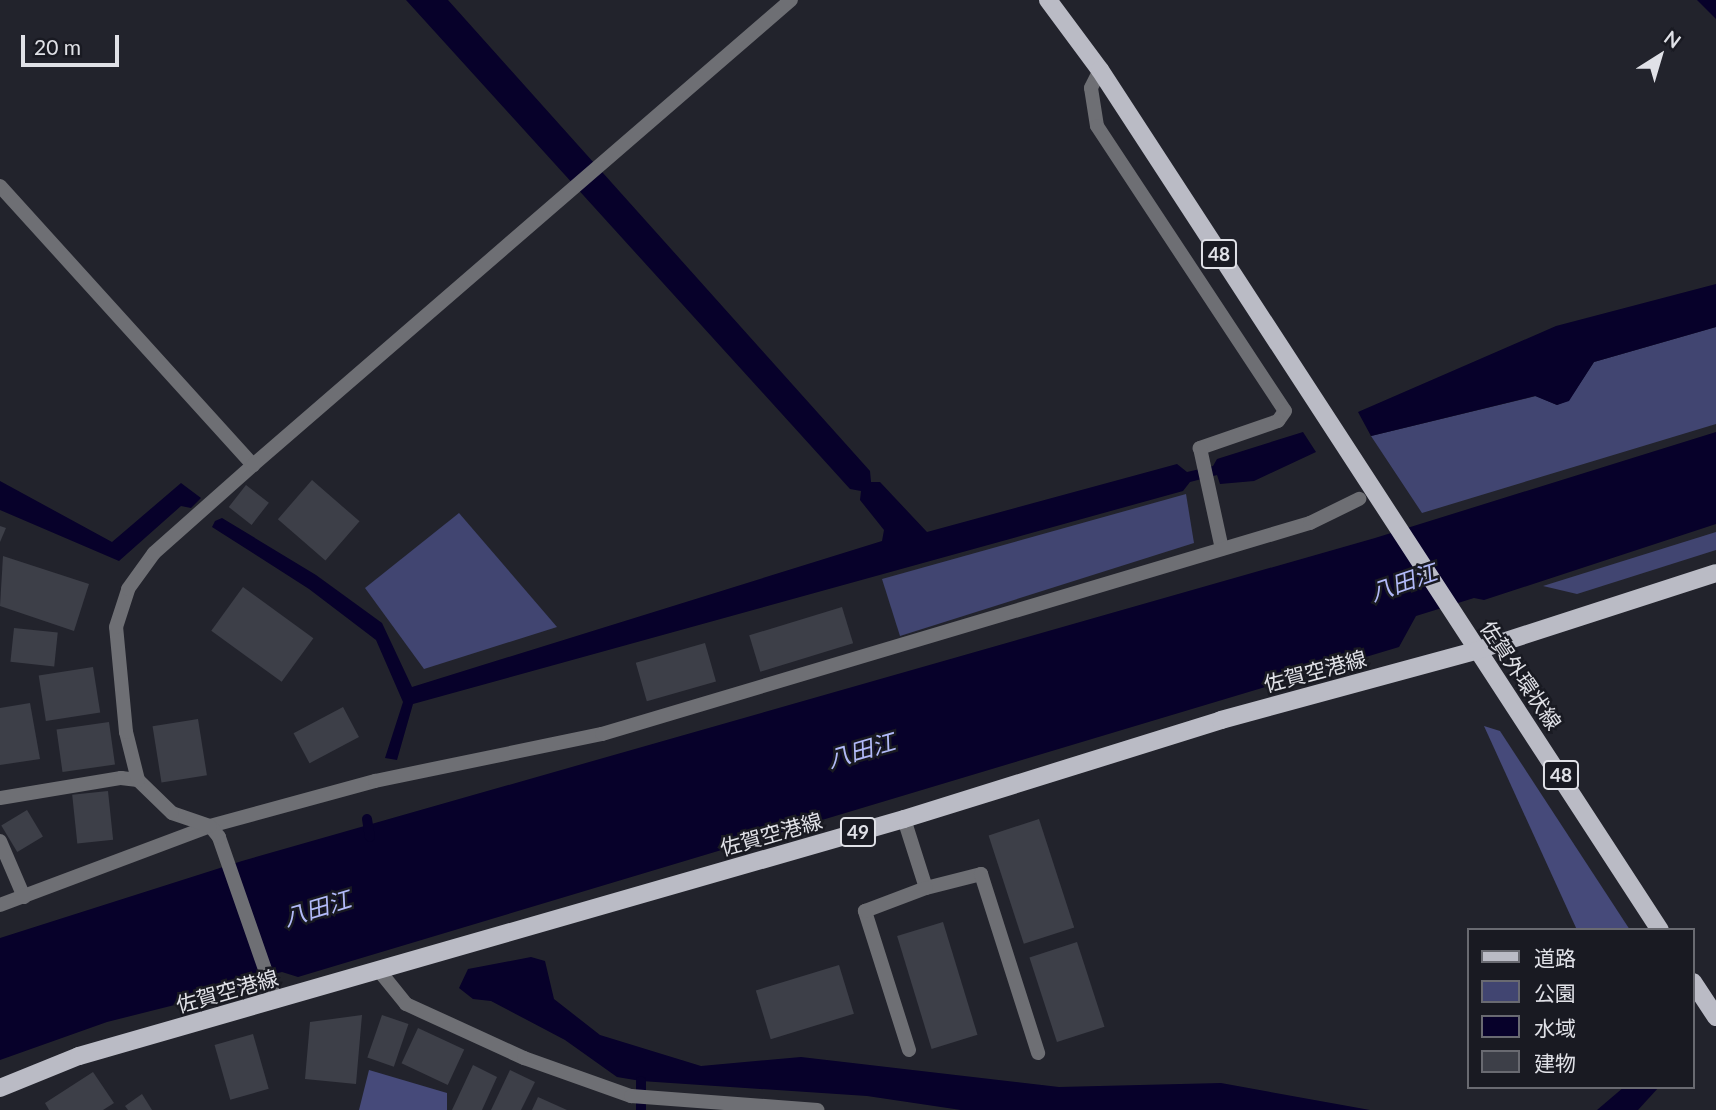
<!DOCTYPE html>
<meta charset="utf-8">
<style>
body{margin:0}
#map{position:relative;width:1716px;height:1110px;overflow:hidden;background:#22232c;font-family:Lato,"Noto Sans JP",sans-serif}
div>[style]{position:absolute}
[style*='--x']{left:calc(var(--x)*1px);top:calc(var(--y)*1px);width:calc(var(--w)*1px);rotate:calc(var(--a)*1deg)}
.green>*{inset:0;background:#414571}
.forest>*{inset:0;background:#464a7a}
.water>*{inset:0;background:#07012a}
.stream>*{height:10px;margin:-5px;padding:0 5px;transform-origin:5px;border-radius:5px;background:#07012a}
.building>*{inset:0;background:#3d3f48;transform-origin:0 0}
.service>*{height:14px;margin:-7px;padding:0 7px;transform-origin:7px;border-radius:7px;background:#6e6f74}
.minor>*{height:14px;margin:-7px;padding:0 7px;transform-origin:7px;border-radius:7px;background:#6e6f74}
.primary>*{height:18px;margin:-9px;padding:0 9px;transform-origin:9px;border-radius:9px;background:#babbc5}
span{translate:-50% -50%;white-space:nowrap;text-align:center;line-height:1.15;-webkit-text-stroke:5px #191a22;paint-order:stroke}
.shield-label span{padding:2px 5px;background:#191a22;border:2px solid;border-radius:5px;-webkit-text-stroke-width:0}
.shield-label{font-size:19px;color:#e0e1e7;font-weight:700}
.street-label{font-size:21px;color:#e0e1e7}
.water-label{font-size:23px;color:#b2baf8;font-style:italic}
.legend{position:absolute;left:1467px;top:928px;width:228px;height:161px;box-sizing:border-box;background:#191a22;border:2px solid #696a71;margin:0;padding:9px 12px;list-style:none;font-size:21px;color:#e0e1e7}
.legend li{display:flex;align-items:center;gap:14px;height:35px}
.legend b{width:35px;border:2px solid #696a71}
.north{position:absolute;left:1625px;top:21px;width:70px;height:70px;-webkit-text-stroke:5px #191a22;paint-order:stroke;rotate:37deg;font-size:19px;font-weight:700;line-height:28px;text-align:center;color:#e0e1e7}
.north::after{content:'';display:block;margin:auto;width:24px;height:32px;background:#e0e1e7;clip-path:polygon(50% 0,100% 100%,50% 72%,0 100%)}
.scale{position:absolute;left:21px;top:35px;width:98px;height:32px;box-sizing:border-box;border:4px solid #e0e1e7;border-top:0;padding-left:9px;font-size:21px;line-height:24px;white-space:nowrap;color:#e0e1e7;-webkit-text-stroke:5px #191a22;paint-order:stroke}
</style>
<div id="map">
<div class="green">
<div style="clip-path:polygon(1716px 327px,1716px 424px,1422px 513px,1371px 436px,1536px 396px,1557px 405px,1569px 400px,1594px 362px)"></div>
<div style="clip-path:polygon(1186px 494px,1194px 543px,900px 636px,882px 579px)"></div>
<div style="clip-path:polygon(459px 513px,557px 627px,424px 669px,365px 588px)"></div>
<div style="clip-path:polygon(1716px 532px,1716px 550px,1577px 594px,1543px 586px)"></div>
</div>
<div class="forest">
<div style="clip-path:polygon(1484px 726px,1500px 731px,1630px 930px,1577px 930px)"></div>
<div style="clip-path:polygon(369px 1070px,447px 1093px,447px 1110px,359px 1110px)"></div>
</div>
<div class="water">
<div style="clip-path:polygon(406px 0,448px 0,870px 471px,871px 482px,880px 482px,927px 532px,1177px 464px,1187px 472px,1213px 466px,1217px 459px,1303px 432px,1316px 452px,1254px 481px,1220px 484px,1217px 475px,1190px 482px,1183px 491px,413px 704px,397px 760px,385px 758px,403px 702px,376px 640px,309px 589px,212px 527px,215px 521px,222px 518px,316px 575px,382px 623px,412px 687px,882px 541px,884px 530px,860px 500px,861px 491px,850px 489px)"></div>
<div style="clip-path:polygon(1697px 0,1716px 0,1716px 19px)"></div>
<div style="clip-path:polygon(1716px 284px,1716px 327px,1594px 362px,1569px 401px,1557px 405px,1535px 396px,1371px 436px,1358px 412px,1556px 326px)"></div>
<div style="clip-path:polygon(1716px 432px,1716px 524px,1484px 600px,1474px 598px,1416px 616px,1399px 647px,298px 977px,282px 972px,256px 978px,246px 987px,107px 1022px,0 1060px,0 938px,242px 861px,1375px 538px)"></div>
<div style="clip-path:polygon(0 481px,112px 542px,181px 483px,201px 498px,191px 508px,181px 506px,119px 561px,0 510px)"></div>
<div style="clip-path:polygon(531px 957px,545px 961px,554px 999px,600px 1035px,701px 1066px,801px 1057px,1059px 1087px,1221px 1083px,1370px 1110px,961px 1110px,867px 1096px,641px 1081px,617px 1077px,565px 1040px,491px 1001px,473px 999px,459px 988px,468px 969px)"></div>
<div style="clip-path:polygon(1624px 1087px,1659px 1087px,1638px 1110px,1597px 1110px)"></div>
</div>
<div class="stream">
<div style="--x:367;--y:819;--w:18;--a:81"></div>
<div style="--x:641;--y:1081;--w:29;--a:90"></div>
</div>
<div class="building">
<div style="left:312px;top:480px;width:63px;height:52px;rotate:41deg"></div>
<div style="left:246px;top:485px;width:29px;height:28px;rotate:38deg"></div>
<div style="clip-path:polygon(0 526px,6px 528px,0 542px)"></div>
<div style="clip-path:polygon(3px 556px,89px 584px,74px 631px,0 606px)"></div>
<div style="left:243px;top:587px;width:87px;height:54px;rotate:36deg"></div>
<div style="left:842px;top:607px;width:38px;height:97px;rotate:73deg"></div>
<div style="left:14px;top:628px;width:44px;height:34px;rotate:6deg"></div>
<div style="left:705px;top:643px;width:40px;height:72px;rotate:74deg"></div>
<div style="left:93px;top:667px;width:46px;height:55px;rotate:81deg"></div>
<div style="clip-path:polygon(30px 703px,40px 759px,0 765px,0 708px)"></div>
<div style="left:343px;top:707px;width:34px;height:56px;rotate:62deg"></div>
<div style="left:198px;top:719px;width:57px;height:46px;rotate:81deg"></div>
<div style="left:109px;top:722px;width:43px;height:53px;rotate:82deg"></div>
<div style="left:108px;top:791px;width:49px;height:36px;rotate:84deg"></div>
<div style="left:27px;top:810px;width:31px;height:30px;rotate:59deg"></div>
<div style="left:1039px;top:819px;width:114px;height:53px;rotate:72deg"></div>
<div style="left:943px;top:922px;width:118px;height:48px;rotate:73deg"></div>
<div style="left:1077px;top:942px;width:89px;height:50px;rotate:72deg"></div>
<div style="left:839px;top:965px;width:51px;height:87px;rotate:73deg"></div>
<div style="clip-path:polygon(362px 1015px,356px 1084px,305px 1079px,310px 1022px)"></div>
<div style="left:382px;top:1015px;width:28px;height:45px;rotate:19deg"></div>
<div style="left:418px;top:1028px;width:51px;height:39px;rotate:25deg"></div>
<div style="left:253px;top:1034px;width:57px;height:40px;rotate:74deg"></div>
<div style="clip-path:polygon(473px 1065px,497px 1077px,482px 1110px,452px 1110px)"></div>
<div style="clip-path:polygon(510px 1070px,535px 1082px,521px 1110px,491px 1110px)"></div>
<div style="clip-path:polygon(93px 1072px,114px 1103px,103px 1110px,49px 1110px,45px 1103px)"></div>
<div style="clip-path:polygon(142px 1094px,152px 1110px,128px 1110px,125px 1106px)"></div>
<div style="clip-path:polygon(538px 1097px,567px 1110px,532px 1110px)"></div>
</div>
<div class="service">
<div style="--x:904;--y:819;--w:72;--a:72.3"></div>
<div style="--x:926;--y:888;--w:57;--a:-14.3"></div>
<div style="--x:981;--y:874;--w:188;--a:72.3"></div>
<div style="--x:909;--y:1050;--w:146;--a:-107.6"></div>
<div style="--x:865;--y:911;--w:65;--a:-20.7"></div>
</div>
<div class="minor">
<div style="--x:1100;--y:70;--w:20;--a:117"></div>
<div style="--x:1091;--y:88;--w:38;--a:81"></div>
<div style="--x:1097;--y:126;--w:341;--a:56.6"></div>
<div style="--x:1285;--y:411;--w:12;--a:125"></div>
<div style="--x:1278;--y:421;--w:83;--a:160.9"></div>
<div style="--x:1200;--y:448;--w:103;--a:77.7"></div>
<div style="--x:0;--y:186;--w:377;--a:47.8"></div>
<div style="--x:0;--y:798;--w:123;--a:-9.4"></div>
<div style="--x:121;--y:778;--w:17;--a:7"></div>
<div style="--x:0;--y:841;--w:61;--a:66.8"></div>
<div style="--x:0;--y:905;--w:224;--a:-20.6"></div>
<div style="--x:210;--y:826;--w:171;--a:-15.3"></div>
<div style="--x:375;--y:781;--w:232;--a:-11.7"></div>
<div style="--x:602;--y:734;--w:739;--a:-16.6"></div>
<div style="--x:1310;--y:523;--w:55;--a:-26.1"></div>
<div style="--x:381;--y:973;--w:40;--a:51"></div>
<div style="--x:406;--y:1004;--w:130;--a:24.6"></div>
<div style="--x:524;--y:1058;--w:114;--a:19.6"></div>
<div style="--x:631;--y:1096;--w:187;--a:4.3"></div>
<div style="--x:276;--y:1001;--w:174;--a:-109.2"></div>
<div style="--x:219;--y:837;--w:14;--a:-129"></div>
<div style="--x:210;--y:826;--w:40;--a:-161.1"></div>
<div style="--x:172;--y:813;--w:47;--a:-135.9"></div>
<div style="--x:138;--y:780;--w:49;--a:-104"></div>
<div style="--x:126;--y:732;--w:105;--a:-95.4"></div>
<div style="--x:116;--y:627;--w:40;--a:-72"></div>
<div style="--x:128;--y:589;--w:44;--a:-54.2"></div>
<div style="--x:154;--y:553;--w:132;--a:-41.6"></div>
<div style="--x:253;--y:465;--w:711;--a:-40.84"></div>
</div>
<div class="primary">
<div style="--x:1048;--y:0;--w:87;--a:53.4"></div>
<div style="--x:1100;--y:70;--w:1026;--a:56.93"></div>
<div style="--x:1693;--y:982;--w:42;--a:56.7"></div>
<div style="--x:0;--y:1088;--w:85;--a:-22.1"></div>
<div style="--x:79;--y:1056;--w:858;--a:-16.03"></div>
<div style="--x:904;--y:819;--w:332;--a:-17.3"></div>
<div style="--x:1221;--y:720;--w:266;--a:-15.2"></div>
<div style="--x:1478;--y:650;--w:250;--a:-17.9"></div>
</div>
<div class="shield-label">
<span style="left:1219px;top:254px">48</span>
<span style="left:1561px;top:775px">48</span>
<span style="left:858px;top:832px">49</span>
</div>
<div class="street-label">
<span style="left:1315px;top:671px;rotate:-15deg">佐賀空港線</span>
<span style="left:1521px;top:675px;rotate:56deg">佐賀外環状線</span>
<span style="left:771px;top:834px;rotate:-16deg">佐賀空港線</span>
<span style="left:227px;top:991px;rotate:-16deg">佐賀空港線</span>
</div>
<div class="water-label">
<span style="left:1403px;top:582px;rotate:-19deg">八田江</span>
<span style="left:861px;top:750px;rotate:-16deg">八田江</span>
<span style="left:317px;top:908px;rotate:-17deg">八田江</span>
</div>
<ul class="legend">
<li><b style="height:9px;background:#babbc5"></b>道路</li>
<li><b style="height:19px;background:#414571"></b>公園</li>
<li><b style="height:19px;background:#07012a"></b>水域</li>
<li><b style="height:19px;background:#3d3f48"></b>建物</li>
</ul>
<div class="north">N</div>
<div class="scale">20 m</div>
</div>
